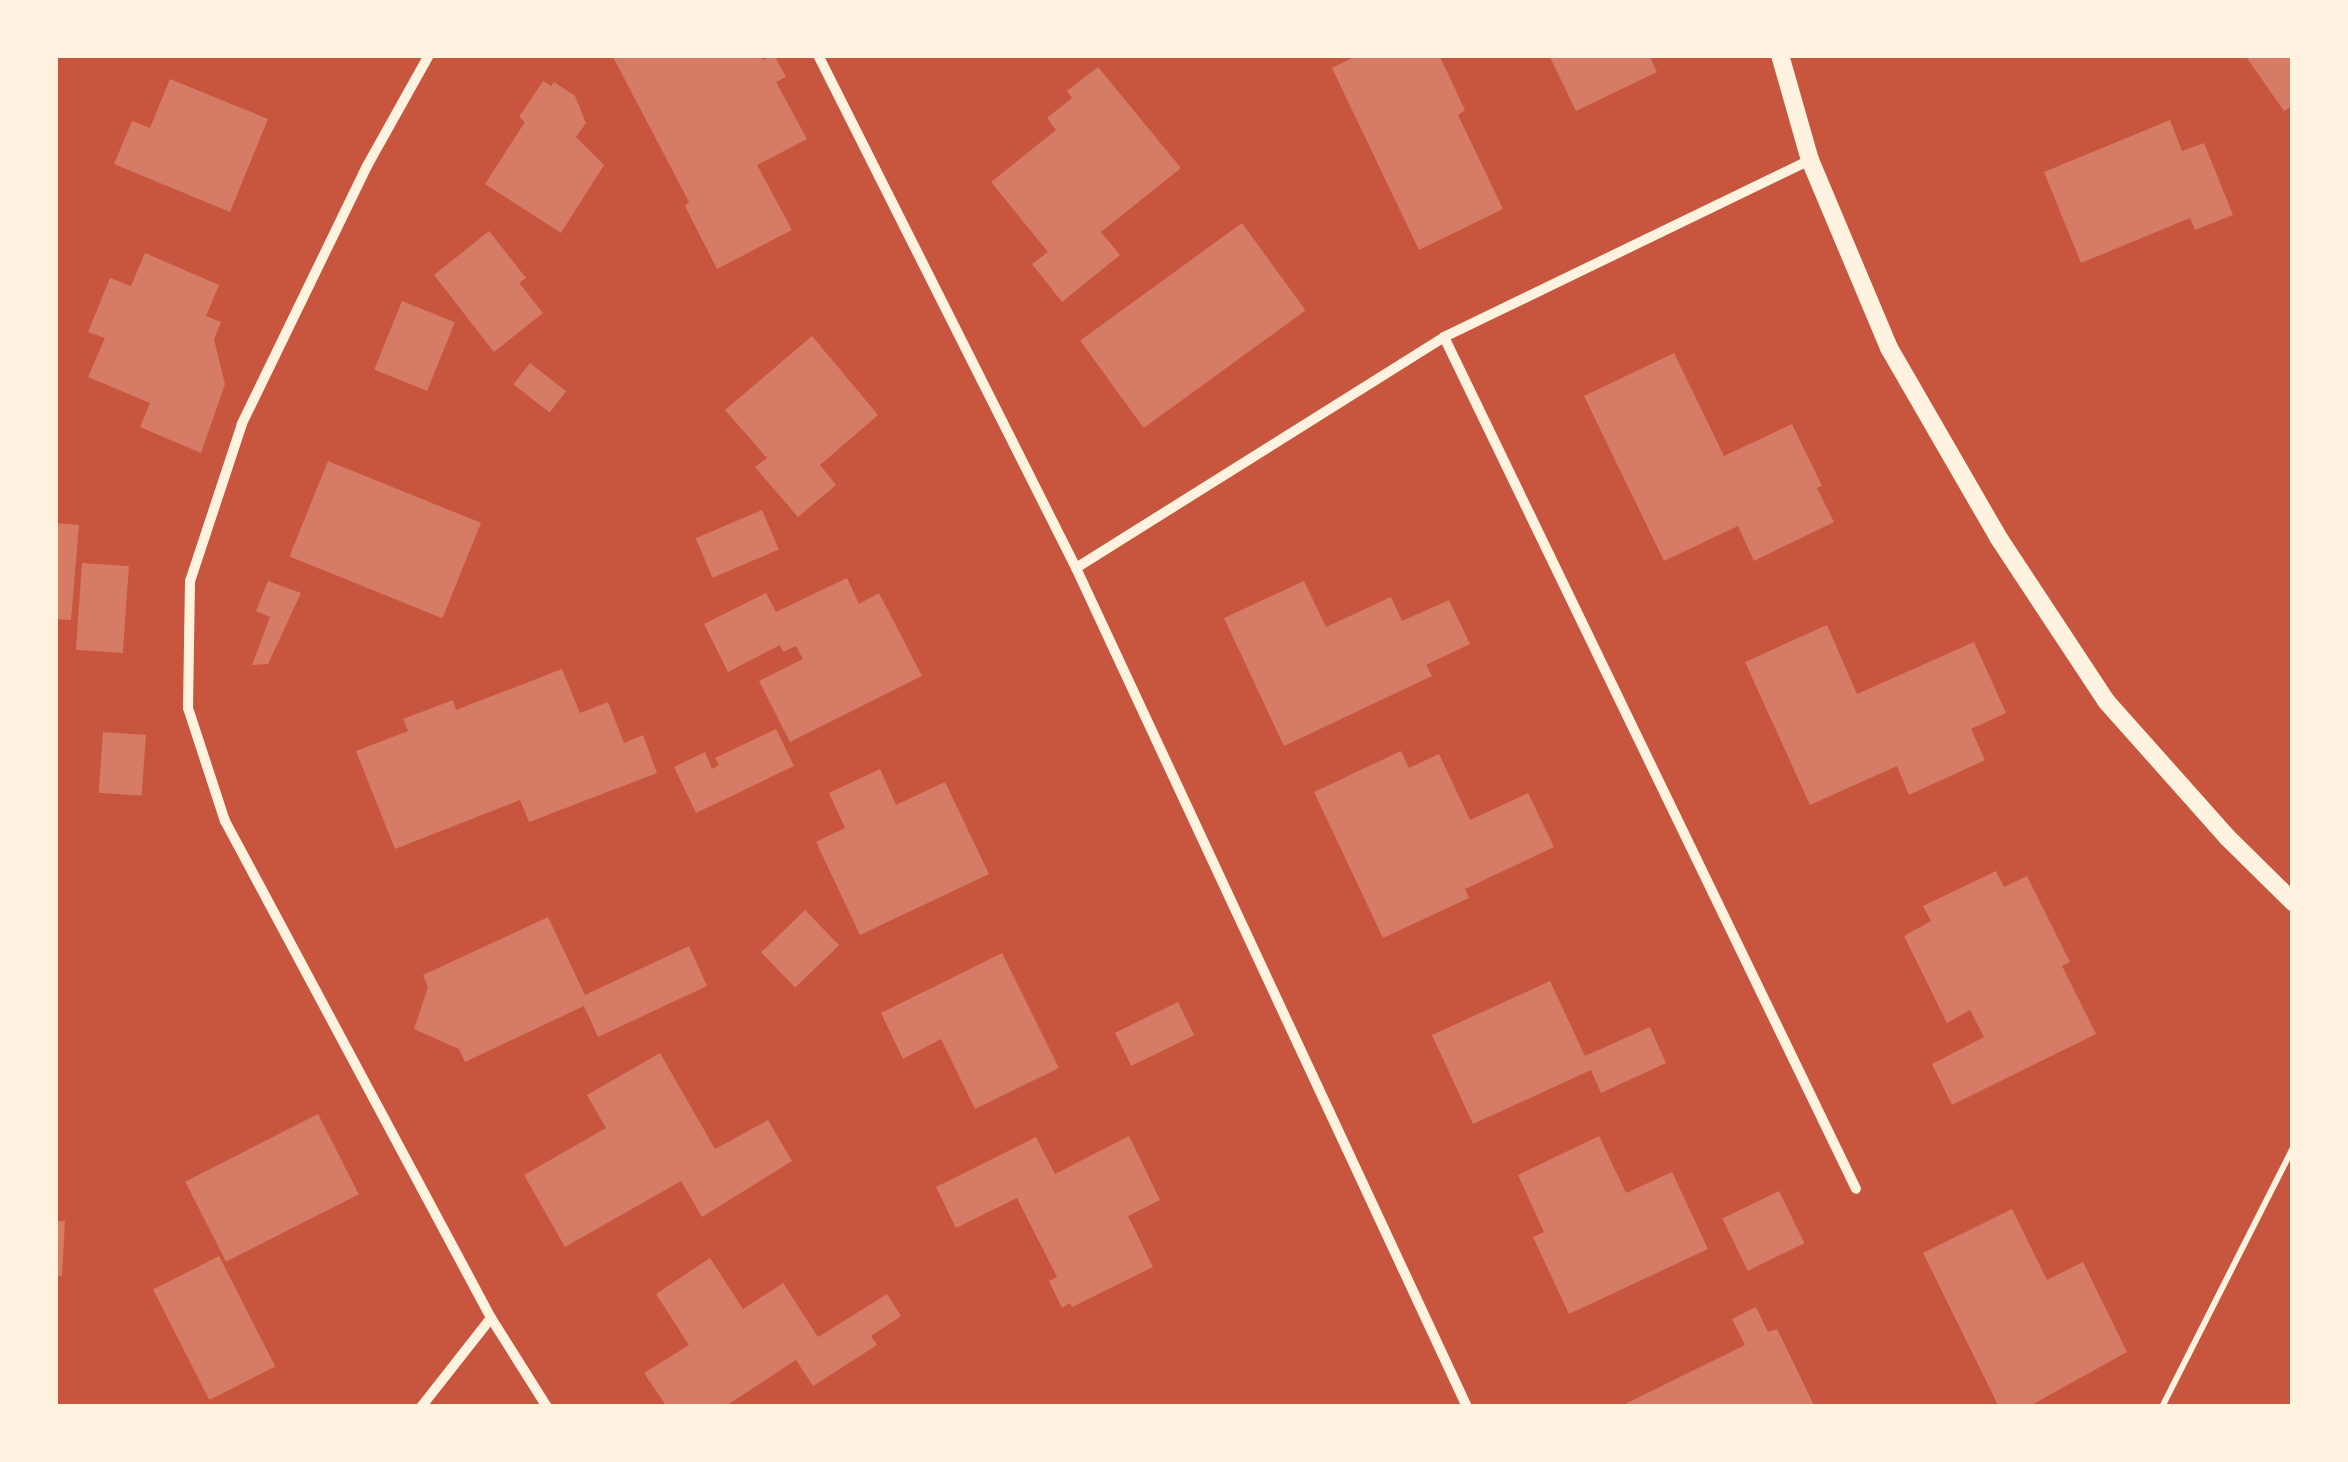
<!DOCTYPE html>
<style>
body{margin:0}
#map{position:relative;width:2348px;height:1462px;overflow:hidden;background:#c8553d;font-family:"Archivo Narrow",sans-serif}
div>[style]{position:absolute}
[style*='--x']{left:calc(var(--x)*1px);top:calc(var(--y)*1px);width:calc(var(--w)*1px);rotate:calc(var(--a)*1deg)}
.building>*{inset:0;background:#d67c66;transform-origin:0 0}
.path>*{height:6px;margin:-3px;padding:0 3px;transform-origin:3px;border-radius:3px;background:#fff3e0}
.minor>*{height:10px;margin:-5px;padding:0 5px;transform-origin:5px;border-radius:5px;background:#fff3e0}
.tertiary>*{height:18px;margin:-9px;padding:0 9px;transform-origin:9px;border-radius:9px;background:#fff3e0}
span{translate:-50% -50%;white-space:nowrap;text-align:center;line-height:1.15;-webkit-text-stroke:8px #fff3e0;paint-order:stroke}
.frame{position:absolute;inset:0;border:58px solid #fff3e0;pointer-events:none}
</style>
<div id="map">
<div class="building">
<div style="clip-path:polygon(612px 55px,761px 55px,763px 60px,774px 55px,786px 77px,776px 82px,807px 139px,757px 165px,792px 230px,717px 269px,685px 206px,689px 202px)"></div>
<div style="clip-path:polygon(1358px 55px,1439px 55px,1465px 110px,1458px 115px,1503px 209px,1419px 250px,1332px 68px)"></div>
<div style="clip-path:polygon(1549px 55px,1649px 55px,1657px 72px,1576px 111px)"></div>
<div style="clip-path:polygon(2251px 55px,2293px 55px,2293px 105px,2284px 111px,2247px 58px)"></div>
<div style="clip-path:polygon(1098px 67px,1181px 168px,1101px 232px,1120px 255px,1062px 302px,1032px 264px,1048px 252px,991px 182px,1056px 130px,1047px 118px,1072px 98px,1067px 91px)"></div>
<div style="clip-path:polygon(170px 79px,268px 119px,230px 212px,114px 164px,132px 121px,150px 128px)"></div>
<div style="clip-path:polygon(543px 81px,551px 86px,554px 82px,575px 96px,586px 123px,576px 137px,604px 165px,561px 233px,485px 184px,525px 122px,519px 117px)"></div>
<div style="clip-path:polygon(2170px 120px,2182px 151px,2204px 143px,2233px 215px,2195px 230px,2190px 218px,2081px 263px,2044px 172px)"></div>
<div style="left:1242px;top:223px;width:108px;height:200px;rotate:54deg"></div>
<div style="clip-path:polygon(489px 231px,526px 278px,519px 283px,543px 313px,494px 352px,434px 275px)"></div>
<div style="clip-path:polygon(145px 253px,219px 285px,206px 316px,221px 322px,214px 339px,225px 384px,201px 453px,140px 427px,150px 403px,88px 377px,105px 338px,88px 332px,110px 278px,131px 286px)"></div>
<div style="left:402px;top:301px;width:57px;height:74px;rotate:22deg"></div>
<div style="clip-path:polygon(812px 336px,878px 415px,820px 465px,836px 485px,798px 517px,755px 467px,767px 458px,725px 410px)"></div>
<div style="clip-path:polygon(1674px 353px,1724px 456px,1792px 424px,1822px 486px,1817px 488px,1834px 522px,1754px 561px,1738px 526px,1664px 561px,1584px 396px)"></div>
<div style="left:530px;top:363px;width:46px;height:27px;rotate:38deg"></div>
<div style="left:328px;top:461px;width:165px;height:103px;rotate:22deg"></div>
<div style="left:762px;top:510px;width:43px;height:72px;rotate:67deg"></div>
<div style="clip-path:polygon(55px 523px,79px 525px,71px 620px,55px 619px)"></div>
<div style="left:82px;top:563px;width:47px;height:87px;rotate:4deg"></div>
<div style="clip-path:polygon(847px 578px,859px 604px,879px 593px,922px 676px,790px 742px,759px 681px,803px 659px,796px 646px,783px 652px,780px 645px,728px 672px,704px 624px,766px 593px,776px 612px)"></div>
<div style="clip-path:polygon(268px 581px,301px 593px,268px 664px,252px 665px,270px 617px,256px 611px)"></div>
<div style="clip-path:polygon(1304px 581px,1326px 627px,1391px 597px,1402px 621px,1449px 600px,1470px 644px,1426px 665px,1432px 676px,1284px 746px,1224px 618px)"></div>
<div style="clip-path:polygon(1827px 625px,1857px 694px,1974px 642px,2006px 713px,1971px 729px,1985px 760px,1909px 795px,1897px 766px,1810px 805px,1745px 662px)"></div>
<div style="clip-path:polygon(562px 669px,580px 713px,608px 702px,624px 743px,643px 735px,657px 773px,529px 822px,520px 800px,395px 849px,356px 751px,408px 731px,403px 719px,453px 700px,456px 710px)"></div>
<div style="clip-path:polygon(776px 729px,794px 766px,696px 813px,674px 767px,705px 752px,712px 769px,719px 765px,715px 758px)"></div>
<div style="left:103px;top:732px;width:43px;height:61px;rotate:4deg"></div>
<div style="clip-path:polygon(1401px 751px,1409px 768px,1439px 754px,1470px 820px,1528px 793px,1554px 847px,1465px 889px,1469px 898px,1383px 938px,1314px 792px)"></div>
<div style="clip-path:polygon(880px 769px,896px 805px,945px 782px,989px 874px,860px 935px,816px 842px,845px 828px,829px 793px)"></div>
<div style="clip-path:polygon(1996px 871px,2004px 887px,2027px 876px,2070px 962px,2062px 966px,2096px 1034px,1952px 1105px,1932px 1064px,1984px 1037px,1970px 1010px,1947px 1023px,1904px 936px,1931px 921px,1923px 906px)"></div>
<div style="left:805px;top:910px;width:49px;height:61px;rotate:46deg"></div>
<div style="clip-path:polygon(548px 917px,585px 995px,689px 946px,707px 986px,598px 1037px,584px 1006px,465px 1062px,459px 1049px,414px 1029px,428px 987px,423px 975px)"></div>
<div style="clip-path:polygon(1002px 953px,1059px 1068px,975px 1109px,941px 1039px,903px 1059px,881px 1013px)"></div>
<div style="clip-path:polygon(1550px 981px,1585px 1056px,1650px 1027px,1666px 1063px,1601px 1093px,1591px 1070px,1473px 1124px,1432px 1035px)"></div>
<div style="left:1178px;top:1002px;width:37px;height:70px;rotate:64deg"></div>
<div style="clip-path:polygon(660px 1053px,715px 1149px,768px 1120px,792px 1161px,702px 1217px,681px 1181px,565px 1247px,524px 1175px,606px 1128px,587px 1095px)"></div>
<div style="left:318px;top:1114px;width:90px;height:149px;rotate:63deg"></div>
<div style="clip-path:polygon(1129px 1136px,1160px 1200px,1128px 1216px,1153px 1267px,1072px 1307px,1070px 1303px,1062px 1308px,1049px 1281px,1057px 1277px,1017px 1198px,956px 1228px,936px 1187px,1036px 1137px,1055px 1174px)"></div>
<div style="clip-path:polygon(1599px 1136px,1626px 1193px,1672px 1172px,1708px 1249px,1569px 1314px,1533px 1237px,1544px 1232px,1518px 1175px)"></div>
<div style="left:1779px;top:1191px;width:58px;height:63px;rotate:64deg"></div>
<div style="clip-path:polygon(2012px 1209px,2047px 1280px,2083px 1262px,2127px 1352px,2028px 1407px,1999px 1407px,1923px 1253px)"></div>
<div style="clip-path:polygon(55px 1221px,65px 1221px,62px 1276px,55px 1275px)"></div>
<div style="left:219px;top:1256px;width:124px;height:74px;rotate:63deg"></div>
<div style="clip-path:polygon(710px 1258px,743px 1309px,783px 1283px,818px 1337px,887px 1294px,901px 1316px,871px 1336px,877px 1345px,813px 1386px,796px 1360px,724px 1407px,667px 1407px,644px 1373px,689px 1345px,656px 1294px)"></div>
<div style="clip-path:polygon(1756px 1307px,1768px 1332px,1777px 1329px,1815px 1407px,1619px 1407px,1745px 1345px,1732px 1319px)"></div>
</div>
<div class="path">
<div style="--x:2162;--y:1407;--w:290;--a:-63.2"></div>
</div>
<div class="minor">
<div style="--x:429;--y:55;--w:127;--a:119.2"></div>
<div style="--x:367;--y:166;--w:287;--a:115.9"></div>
<div style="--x:242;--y:424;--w:165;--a:108.3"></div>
<div style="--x:190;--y:581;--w:127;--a:90.9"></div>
<div style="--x:188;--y:708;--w:119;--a:71.9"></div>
<div style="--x:225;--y:821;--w:564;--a:61.84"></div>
<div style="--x:491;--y:1318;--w:105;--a:57.8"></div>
<div style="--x:818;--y:55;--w:574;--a:63.3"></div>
<div style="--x:1076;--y:568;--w:926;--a:65.01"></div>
<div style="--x:1444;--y:337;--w:946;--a:64.19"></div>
<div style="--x:1076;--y:568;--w:434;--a:-32.1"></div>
<div style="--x:1444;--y:337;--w:407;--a:-25.8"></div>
<div style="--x:421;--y:1407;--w:113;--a:-51.8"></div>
</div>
<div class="tertiary">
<div style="--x:1780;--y:55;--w:109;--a:74.1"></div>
<div style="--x:1810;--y:160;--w:204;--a:67.2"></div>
<div style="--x:1889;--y:348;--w:218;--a:60"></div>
<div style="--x:1998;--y:537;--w:196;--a:56.6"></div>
<div style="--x:2106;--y:701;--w:182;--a:48.3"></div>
<div style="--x:2227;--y:837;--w:93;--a:44.6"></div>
</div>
<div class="frame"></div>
</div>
